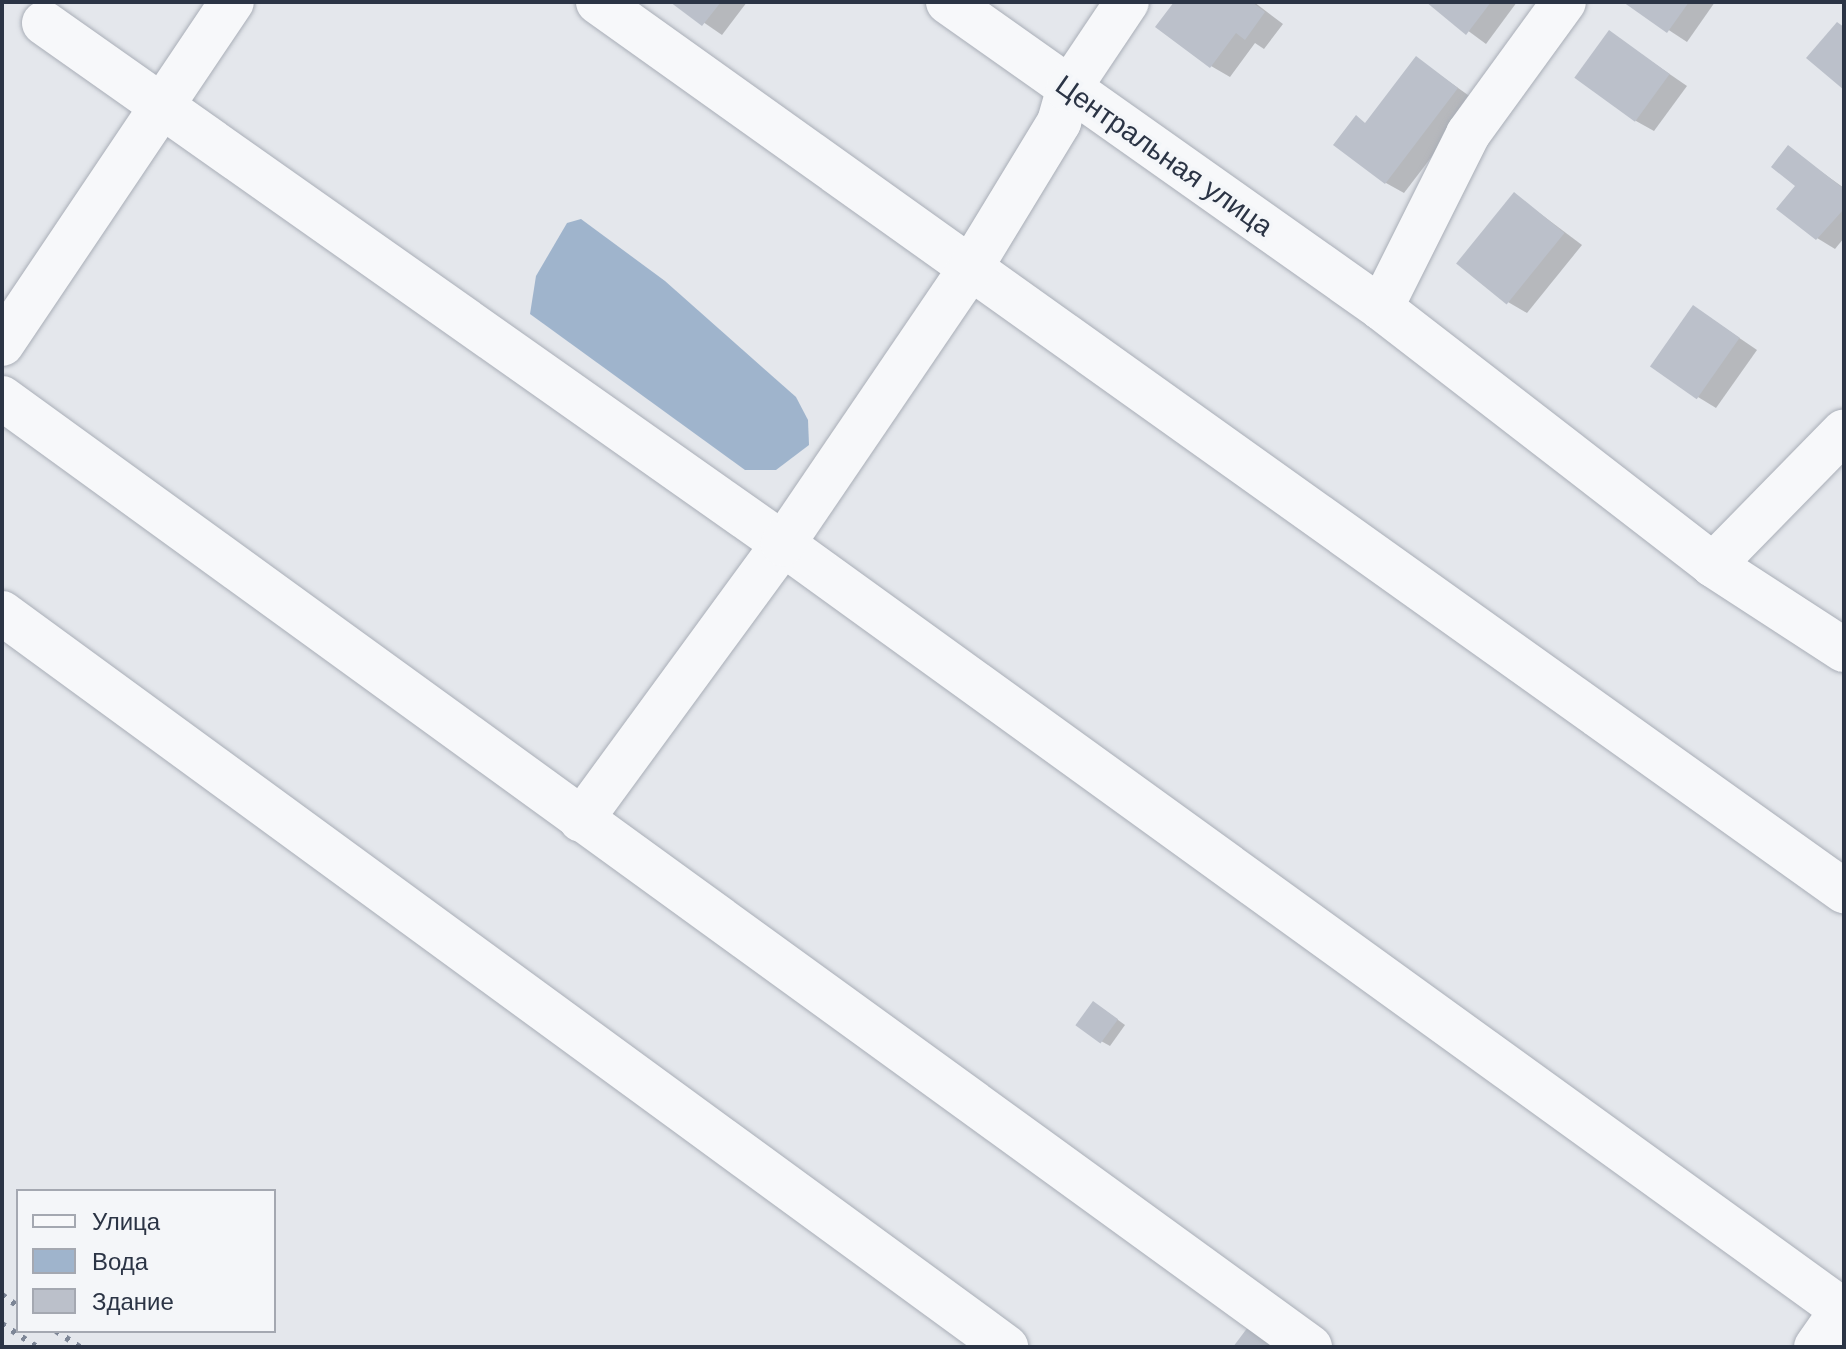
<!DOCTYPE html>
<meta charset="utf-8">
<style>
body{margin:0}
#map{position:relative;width:1846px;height:1349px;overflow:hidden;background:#e4e7ec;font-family:"DM Sans",sans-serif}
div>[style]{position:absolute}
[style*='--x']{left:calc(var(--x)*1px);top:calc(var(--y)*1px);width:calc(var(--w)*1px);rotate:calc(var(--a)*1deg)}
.water>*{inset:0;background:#9fb4cc}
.shadow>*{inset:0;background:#0003}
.building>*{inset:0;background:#bbc0ca;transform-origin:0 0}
.roads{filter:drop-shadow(0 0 2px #a9aeb7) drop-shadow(0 0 2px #a9aeb7)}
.minor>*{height:44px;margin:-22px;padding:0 22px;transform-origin:22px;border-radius:22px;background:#f7f8fa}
.rail>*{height:6px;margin-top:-3px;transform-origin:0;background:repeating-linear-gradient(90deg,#7d8696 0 4px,transparent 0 12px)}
span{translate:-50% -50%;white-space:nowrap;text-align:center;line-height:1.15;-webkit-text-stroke:7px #f4f6f9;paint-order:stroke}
.street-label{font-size:28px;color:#2b3445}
.frame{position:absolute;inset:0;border:4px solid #2b3445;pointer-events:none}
.legend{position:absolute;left:16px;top:1189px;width:260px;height:144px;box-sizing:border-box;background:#f4f6f9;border:2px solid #a4a8b1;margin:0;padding:10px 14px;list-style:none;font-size:24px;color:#2b3445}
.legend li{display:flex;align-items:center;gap:16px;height:40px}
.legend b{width:40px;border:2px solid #a4a8b1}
</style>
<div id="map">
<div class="water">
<div style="clip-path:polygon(581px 219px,665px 281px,796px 397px,808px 420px,809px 445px,776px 470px,745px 470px,530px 314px,536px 276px,567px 223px)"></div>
</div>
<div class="shadow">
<div style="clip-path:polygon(674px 2px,747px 2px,722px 35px)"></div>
<div style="clip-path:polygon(1176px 2px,1254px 2px,1283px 24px,1264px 49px,1255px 43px,1230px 77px,1211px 66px)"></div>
<div style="clip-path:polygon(1429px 2px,1517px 2px,1486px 44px)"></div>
<div style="clip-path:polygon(1626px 2px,1715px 2px,1687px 42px)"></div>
<div style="clip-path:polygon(1610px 33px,1687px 86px,1654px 131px,1636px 121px)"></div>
<div style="clip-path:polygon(1416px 58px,1475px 100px,1404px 193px,1386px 183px,1367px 124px)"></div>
<div style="clip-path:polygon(1788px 148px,1844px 188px,1844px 238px,1835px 249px,1817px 238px)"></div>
<div style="clip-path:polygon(1514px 194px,1582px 245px,1527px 313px,1508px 302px)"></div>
<div style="clip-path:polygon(1694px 307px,1757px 350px,1716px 408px,1698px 397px)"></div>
<div style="clip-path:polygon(1103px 1009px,1125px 1025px,1110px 1046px,1101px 1041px)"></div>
</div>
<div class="building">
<div style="clip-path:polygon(670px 2px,721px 2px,702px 26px)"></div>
<div style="clip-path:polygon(1174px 2px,1252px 2px,1265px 12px,1245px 40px,1236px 33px,1210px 68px,1155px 27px)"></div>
<div style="clip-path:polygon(1426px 2px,1491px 2px,1466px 35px)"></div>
<div style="clip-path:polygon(1623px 2px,1689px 2px,1667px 33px)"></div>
<div style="clip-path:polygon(1837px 22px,1844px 27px,1844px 90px,1806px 58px)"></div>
<div style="left:1609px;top:30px;width:75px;height:59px;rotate:36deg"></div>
<div style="clip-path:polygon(1416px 56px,1458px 88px,1385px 184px,1333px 145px,1356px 115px,1365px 123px)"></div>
<div style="clip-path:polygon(1788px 145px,1844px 189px,1844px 209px,1816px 240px,1776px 209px,1795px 186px,1771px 167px)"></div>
<div style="left:1514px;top:192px;width:65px;height:92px;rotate:39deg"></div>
<div style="left:1693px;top:305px;width:57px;height:75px;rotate:35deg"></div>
<div style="left:1093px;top:1001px;width:31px;height:30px;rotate:36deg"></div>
<div style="clip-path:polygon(1248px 1327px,1276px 1347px,1233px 1347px)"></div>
</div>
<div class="roads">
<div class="minor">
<div style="--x:598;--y:2;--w:1531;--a:35.51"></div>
<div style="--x:948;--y:2;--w:530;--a:35.25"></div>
<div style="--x:1381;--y:308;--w:420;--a:37.7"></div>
<div style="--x:1713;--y:565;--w:156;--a:33"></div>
<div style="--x:44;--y:23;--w:904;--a:35.18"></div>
<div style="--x:783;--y:544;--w:1309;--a:35.86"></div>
<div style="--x:1381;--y:308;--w:195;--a:-63.4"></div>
<div style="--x:1468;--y:134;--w:163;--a:-54"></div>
<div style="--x:2;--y:344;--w:412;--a:-56.1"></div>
<div style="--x:2;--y:398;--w:1616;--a:35.96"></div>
<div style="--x:1713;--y:565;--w:187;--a:-45.6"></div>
<div style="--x:2;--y:613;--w:1244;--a:36.17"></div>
<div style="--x:581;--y:820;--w:342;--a:-53.8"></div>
<div style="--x:783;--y:544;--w:335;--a:-55.8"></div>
<div style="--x:971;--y:267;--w:170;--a:-58.7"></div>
<div style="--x:1059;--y:122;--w:33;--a:-74"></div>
<div style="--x:1068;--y:90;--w:106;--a:-56.2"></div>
<div style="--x:1816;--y:1347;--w:49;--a:-55"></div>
</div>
</div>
<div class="rail">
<div style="--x:2;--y:1295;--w:19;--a:35"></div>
<div style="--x:2;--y:1324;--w:42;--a:33.3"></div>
<div style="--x:56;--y:1331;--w:29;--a:34"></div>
</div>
<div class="street-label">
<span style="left:1164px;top:156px;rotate:35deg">Центральная улица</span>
</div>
<div class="frame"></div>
<ul class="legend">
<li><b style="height:10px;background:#f7f8fa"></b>Улица</li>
<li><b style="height:22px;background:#9fb4cc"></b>Вода</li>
<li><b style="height:22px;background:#bbc0ca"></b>Здание</li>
</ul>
</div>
